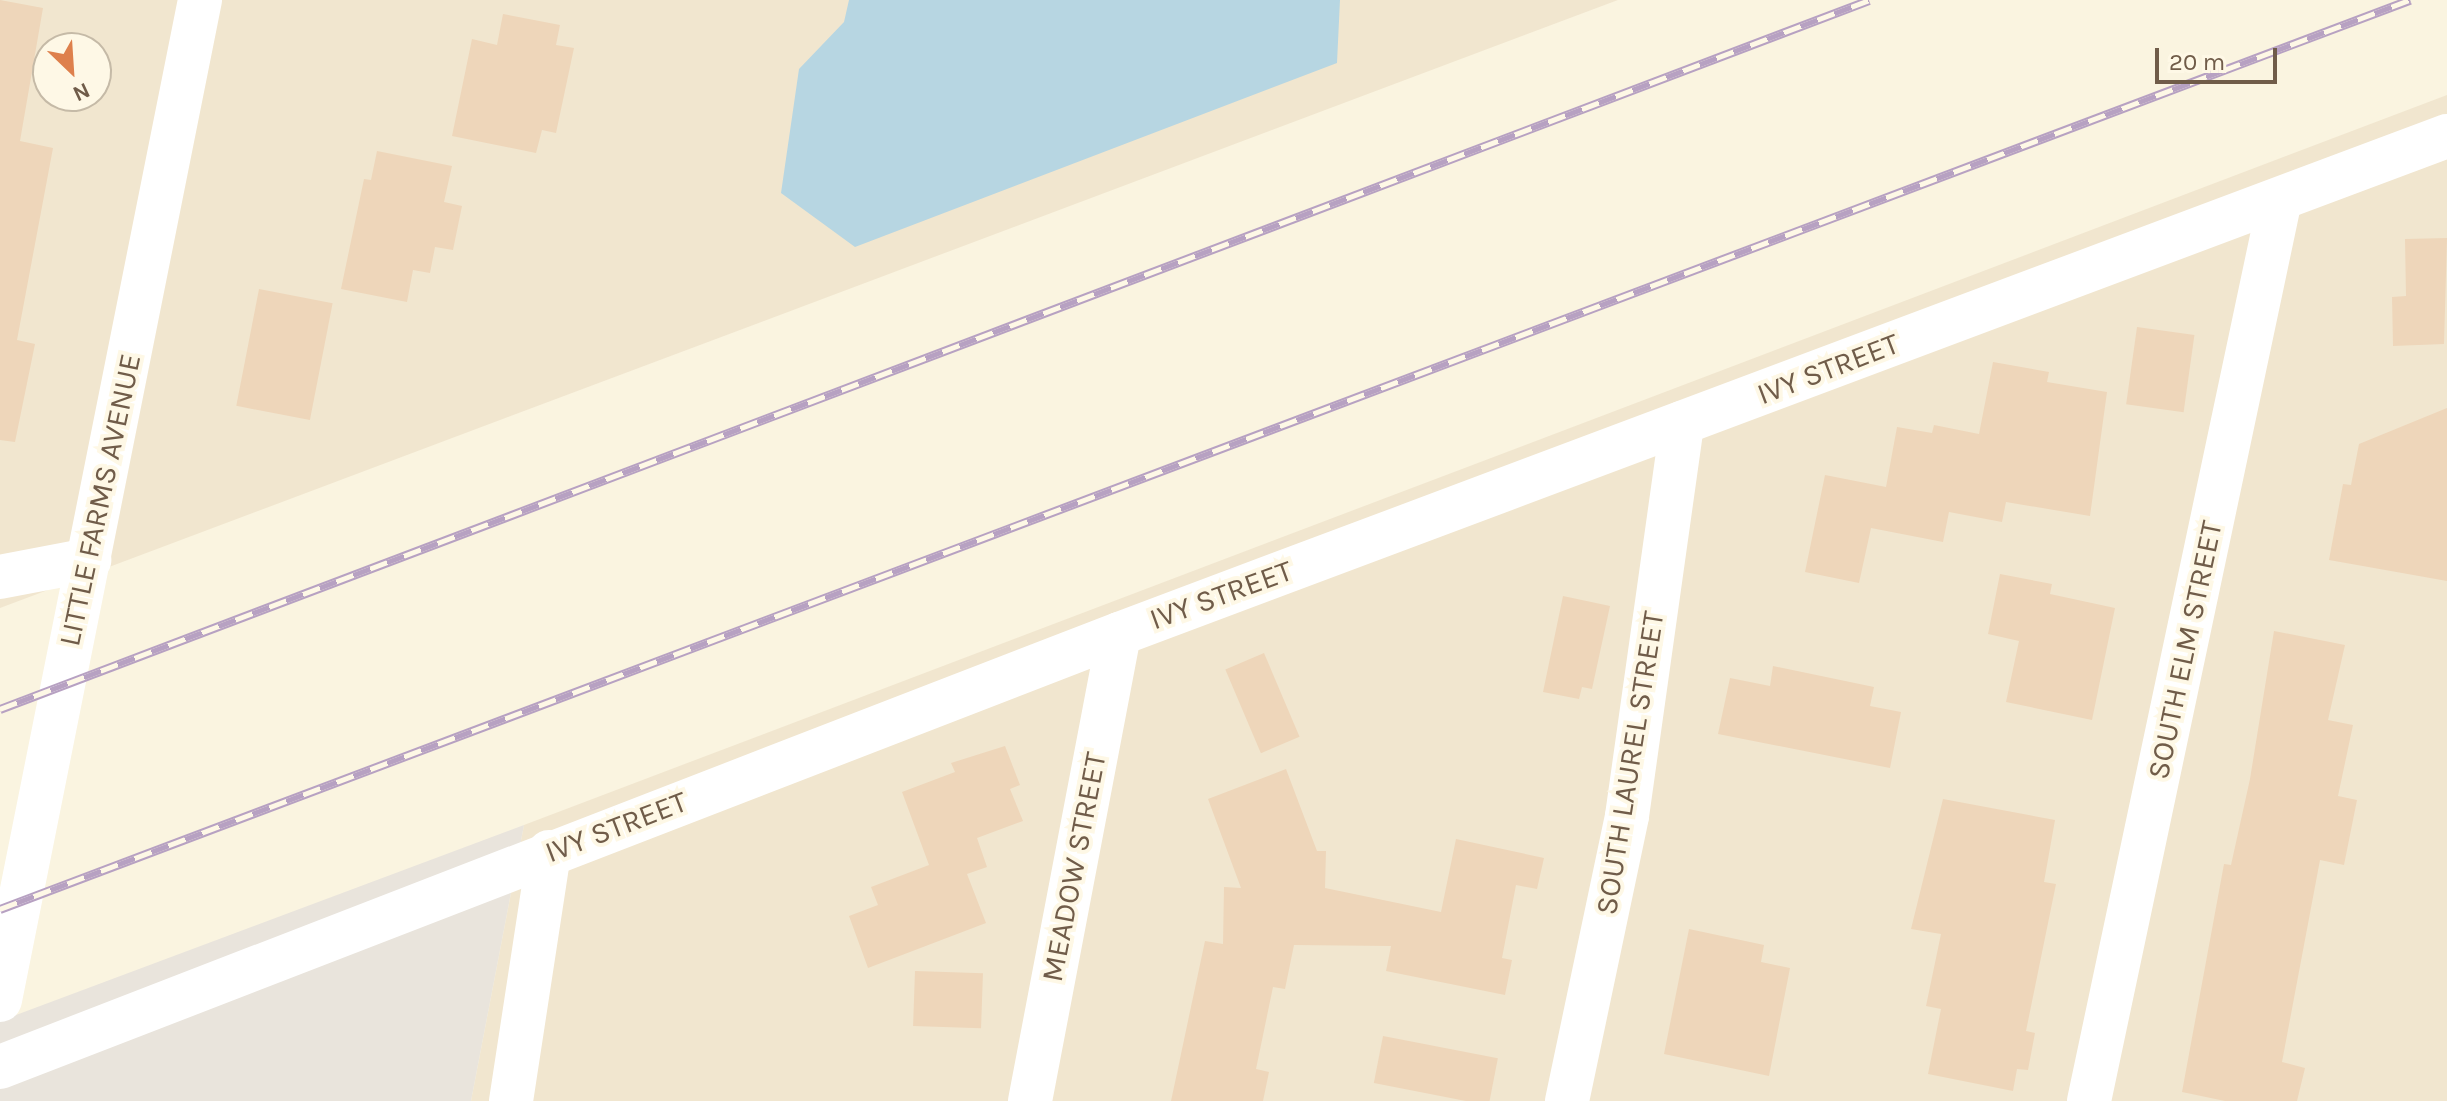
<!DOCTYPE html>
<style>
body{margin:0}
#map{position:relative;width:2447px;height:1101px;overflow:hidden;background:#faf4e0;font-family:Karla,sans-serif}
div>[style]{position:absolute}
[style*='--x']{left:calc(var(--x)*1px);top:calc(var(--y)*1px);width:calc(var(--w)*1px);rotate:calc(var(--a)*1deg)}
.residential>*{inset:0;background:#f1e6cf}
.industrial>*{inset:0;background:#e9e4dc}
.water>*{inset:0;background:#b7d6e2}
.building>*{inset:0;background:#eed6ba;transform-origin:0 0}
.street>*{height:44px;margin:-22px;padding:0 22px;transform-origin:22px;border-radius:22px;background:#fff}
.rail>*{height:9px;margin-top:-4.5px;transform-origin:0;background:repeating-linear-gradient(90deg,#fef8e6 0 18px,#b7a1c2 0 36px);box-sizing:border-box;border-block:2px solid #b7a1c2}
span{translate:-50% -50%;white-space:nowrap;text-align:center;line-height:1.15;-webkit-text-stroke:8px #fef8e6;paint-order:stroke}
.street-label{font-size:30px;color:#705c49}
.north{position:absolute;left:32px;top:32px;width:80px;height:80px;box-sizing:border-box;background:#fef8e6;border:2px solid #c5baa7;border-radius:50%;rotate:155deg;font-size:22px;font-weight:700;line-height:32px;text-align:center;color:#705c49}
.north::after{content:'';display:block;margin:auto;width:28px;height:36px;background:#de804c;clip-path:polygon(50% 0,100% 100%,50% 72%,0 100%)}
.scale{position:absolute;left:2155px;top:48px;width:122px;height:36px;box-sizing:border-box;border:4px solid #705c49;border-top:0;padding-left:10px;font-size:24px;line-height:28px;white-space:nowrap;color:#705c49;-webkit-text-stroke:6px #fef8e6;paint-order:stroke}
</style>
<div id="map">
<div class="residential">
<div style="clip-path:polygon(evenodd,0 0,1618px 0,0 608px,0 0,48px 48px,96px 48px,96px 96px,48px 96px,48px 48px)"></div>
<div style="clip-path:polygon(2447px 95px,2447px 1101px,471px 1101px,524px 825px)"></div>
</div>
<div class="industrial">
<div style="clip-path:polygon(524px 825px,471px 1101px,0 1101px,0 1021px)"></div>
</div>
<div class="water">
<div style="clip-path:polygon(849px 0,1340px 0,1337px 63px,855px 247px,781px 193px,799px 69px,844px 22px)"></div>
</div>
<div class="building">
<div style="clip-path:polygon(0 0,43px 8px,20px 141px,53px 148px,17px 340px,35px 344px,15px 442px,0 440px)"></div>
<div style="clip-path:polygon(503px 14px,560px 25px,556px 45px,574px 48px,556px 133px,542px 130px,536px 153px,452px 136px,472px 39px,497px 45px)"></div>
<div style="clip-path:polygon(377px 151px,452px 166px,444px 202px,462px 206px,453px 250px,435px 247px,430px 273px,413px 270px,407px 302px,341px 289px,364px 179px,371px 180px)"></div>
<div style="clip-path:polygon(2447px 238px,2444px 344px,2393px 346px,2392px 297px,2406px 296px,2405px 239px)"></div>
<div style="left:259px;top:289px;width:75px;height:119px;rotate:11deg"></div>
<div style="left:2137px;top:327px;width:58px;height:78px;rotate:8deg"></div>
<div style="clip-path:polygon(1993px 362px,2049px 372px,2047px 382px,2107px 392px,2090px 516px,2006px 502px,2002px 522px,1949px 512px,1943px 542px,1871px 528px,1859px 583px,1805px 572px,1825px 475px,1886px 487px,1897px 427px,1932px 433px,1934px 425px,1979px 434px)"></div>
<div style="clip-path:polygon(2447px 408px,2447px 581px,2329px 560px,2343px 484px,2351px 485px,2359px 444px)"></div>
<div style="clip-path:polygon(2000px 574px,2052px 584px,2050px 594px,2115px 608px,2092px 720px,2006px 702px,2019px 641px,1988px 634px)"></div>
<div style="clip-path:polygon(1563px 596px,1610px 606px,1592px 689px,1582px 687px,1579px 699px,1543px 692px)"></div>
<div style="clip-path:polygon(2274px 631px,2345px 645px,2328px 720px,2353px 725px,2338px 796px,2357px 800px,2344px 865px,2320px 860px,2282px 1062px,2305px 1068px,2297px 1101px,2225px 1101px,2182px 1092px,2224px 864px,2231px 865px,2250px 779px)"></div>
<div style="left:1264px;top:653px;width:91px;height:42px;rotate:67deg"></div>
<div style="clip-path:polygon(1773px 666px,1874px 687px,1870px 706px,1901px 712px,1890px 768px,1718px 734px,1730px 678px,1770px 686px)"></div>
<div style="clip-path:polygon(1005px 746px,1020px 785px,1010px 789px,1023px 821px,977px 838px,987px 867px,967px 874px,986px 923px,868px 968px,849px 916px,878px 905px,871px 887px,929px 865px,902px 792px,955px 772px,951px 763px)"></div>
<div style="clip-path:polygon(1286px 769px,1317px 851px,1326px 851px,1325px 888px,1441px 912px,1456px 839px,1544px 858px,1537px 889px,1516px 885px,1502px 958px,1512px 960px,1505px 995px,1386px 971px,1391px 946px,1294px 945px,1285px 989px,1273px 987px,1256px 1069px,1269px 1072px,1263px 1101px,1171px 1101px,1205px 941px,1223px 944px,1224px 887px,1241px 888px,1208px 799px)"></div>
<div style="clip-path:polygon(1943px 799px,2055px 820px,2044px 882px,2056px 884px,2026px 1031px,2035px 1033px,2028px 1070px,2017px 1069px,2013px 1091px,1928px 1074px,1941px 1009px,1926px 1006px,1941px 934px,1911px 929px)"></div>
<div style="clip-path:polygon(1689px 929px,1764px 945px,1761px 962px,1790px 968px,1769px 1076px,1664px 1054px)"></div>
<div style="left:915px;top:971px;width:68px;height:55px;rotate:2deg"></div>
<div style="left:1383px;top:1036px;width:117px;height:48px;rotate:11deg"></div>
</div>
<div class="street">
<div style="--x:0;--y:577;--w:91;--a:-10.8"></div>
<div style="--x:0;--y:1000;--w:1020;--a:-78.69"></div>
<div style="--x:0;--y:1067;--w:1200;--a:-21.15"></div>
<div style="--x:1119;--y:634;--w:1418;--a:-20.56"></div>
<div style="--x:511;--y:1101;--w:252;--a:-81.3"></div>
<div style="--x:1030;--y:1101;--w:475;--a:-79.2"></div>
<div style="--x:1567;--y:1101;--w:291;--a:-78.1"></div>
<div style="--x:1627;--y:816;--w:397;--a:-82"></div>
<div style="--x:2089;--y:1101;--w:922;--a:-78.04"></div>
</div>
<div class="rail">
<div style="--x:0;--y:709;--w:1999;--a:-20.77"></div>
<div style="--x:0;--y:909;--w:2576;--a:-20.67"></div>
</div>
<div class="street-label">
<span style="left:1828px;top:369px;rotate:-21deg">IVY STREET</span>
<span style="left:100px;top:500px;rotate:-78deg">LITTLE FARMS AVENUE</span>
<span style="left:1221px;top:595px;rotate:-20deg">IVY STREET</span>
<span style="left:2185px;top:650px;rotate:-78deg">SOUTH ELM STREET</span>
<span style="left:1630px;top:763px;rotate:-81deg">SOUTH LAUREL STREET</span>
<span style="left:616px;top:827px;rotate:-21deg">IVY STREET</span>
<span style="left:1074px;top:867px;rotate:-79deg">MEADOW STREET</span>
</div>
<div class="north">N</div>
<div class="scale">20 m</div>
</div>
